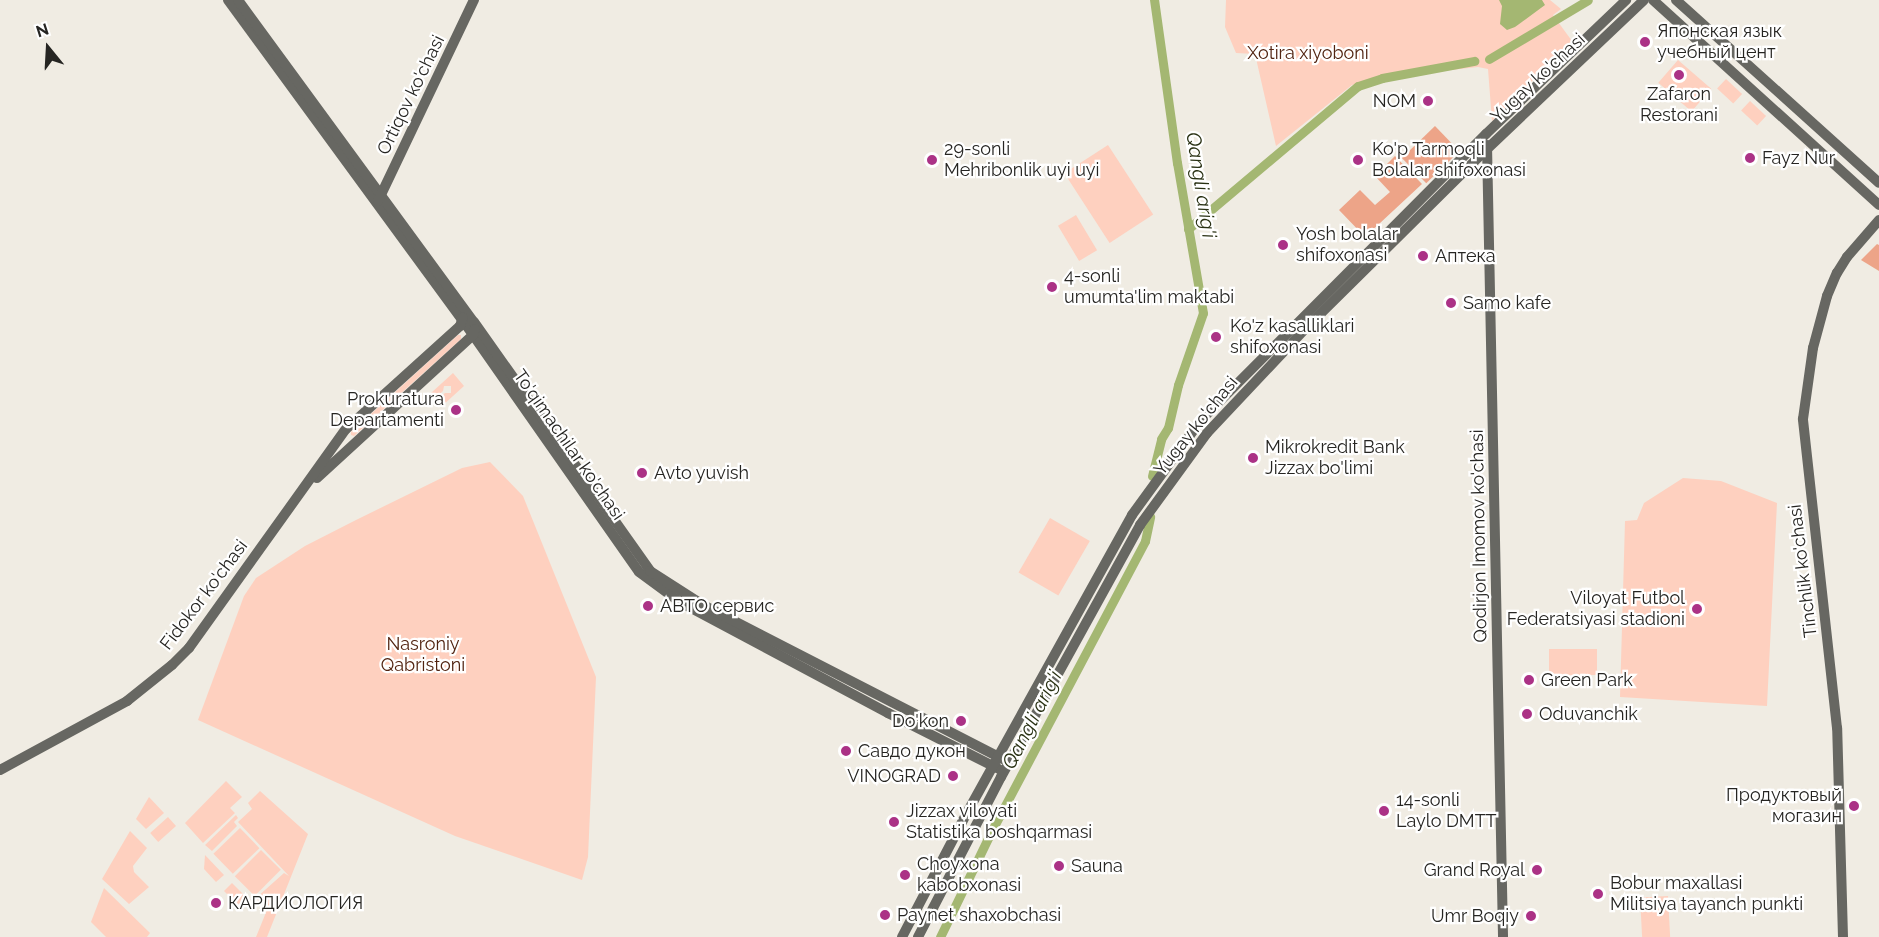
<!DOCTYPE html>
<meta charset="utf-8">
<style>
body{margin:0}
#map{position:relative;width:1879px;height:937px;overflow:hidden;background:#f0ece3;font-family:Raleway,sans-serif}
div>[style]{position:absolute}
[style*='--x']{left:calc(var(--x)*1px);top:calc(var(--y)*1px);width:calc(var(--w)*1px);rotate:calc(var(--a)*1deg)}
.green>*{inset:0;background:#fed0bf;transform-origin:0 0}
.forest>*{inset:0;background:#eda488;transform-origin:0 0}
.water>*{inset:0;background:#a4b772}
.canal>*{height:9px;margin:-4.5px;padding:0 4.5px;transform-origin:4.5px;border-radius:4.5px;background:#a4b772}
.secondary>*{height:10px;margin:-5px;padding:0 5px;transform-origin:5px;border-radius:5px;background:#676762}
.dots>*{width:16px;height:16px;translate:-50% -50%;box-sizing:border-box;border:3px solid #fff;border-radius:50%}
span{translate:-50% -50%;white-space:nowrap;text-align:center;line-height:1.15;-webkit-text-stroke:4.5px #fff;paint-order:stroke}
.poi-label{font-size:18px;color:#262522}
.left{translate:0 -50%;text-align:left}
.right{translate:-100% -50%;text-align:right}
.park-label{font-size:18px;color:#512310}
.street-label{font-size:18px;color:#262522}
.water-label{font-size:20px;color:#283012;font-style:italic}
.north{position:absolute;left:18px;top:18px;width:60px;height:60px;-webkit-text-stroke:4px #fff;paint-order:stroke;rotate:342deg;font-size:16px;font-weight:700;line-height:24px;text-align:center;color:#262522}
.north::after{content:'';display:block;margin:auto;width:21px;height:27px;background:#262522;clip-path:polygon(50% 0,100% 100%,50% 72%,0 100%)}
</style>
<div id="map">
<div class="green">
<div style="clip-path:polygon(1226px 0,1550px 0,1561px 9px,1553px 15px,1572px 41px,1492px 121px,1488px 69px,1478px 67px,1424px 73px,1352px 85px,1276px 146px,1255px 54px,1236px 53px,1225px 27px)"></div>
<div style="left:1678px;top:60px;width:44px;height:30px;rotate:41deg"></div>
<div style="left:1726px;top:79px;width:22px;height:13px;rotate:43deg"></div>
<div style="left:1750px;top:101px;width:22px;height:13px;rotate:43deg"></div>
<div style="left:1108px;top:145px;width:83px;height:52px;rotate:57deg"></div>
<div style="left:1076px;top:215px;width:41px;height:21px;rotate:59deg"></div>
<div style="clip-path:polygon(458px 335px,461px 335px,461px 339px,354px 436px,351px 435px,351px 432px)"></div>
<div style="clip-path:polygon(453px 373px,464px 386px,442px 406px,437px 400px,445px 393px,451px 393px,451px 386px,444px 386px,443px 391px,435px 398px,431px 393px)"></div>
<div style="clip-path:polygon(490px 462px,523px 496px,596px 677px,588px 857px,582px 880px,455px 836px,198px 720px,244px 596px,256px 578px,305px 546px,356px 520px,462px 468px)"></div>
<div style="clip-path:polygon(1683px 478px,1721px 481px,1777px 503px,1767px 706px,1620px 697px,1625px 521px,1637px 520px,1644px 503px)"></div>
<div style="left:1050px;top:518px;width:46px;height:63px;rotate:30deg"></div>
<div style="left:1549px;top:649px;width:48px;height:26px"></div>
<div style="clip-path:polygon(226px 781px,242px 797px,230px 808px,235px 813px,203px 843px,185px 823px)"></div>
<div style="clip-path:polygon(260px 791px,308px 834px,267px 937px,256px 937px,267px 910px,256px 898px,284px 873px,289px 876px,238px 822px,252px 809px,248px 803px)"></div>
<div style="clip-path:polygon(149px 797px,164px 813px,146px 829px,136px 819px)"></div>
<div style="clip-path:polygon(236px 815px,238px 818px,234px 822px,237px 826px,212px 851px,205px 845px)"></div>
<div style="left:168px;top:817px;width:12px;height:24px;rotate:48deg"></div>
<div style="left:240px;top:828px;width:28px;height:37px;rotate:46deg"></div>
<div style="clip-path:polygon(130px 831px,147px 848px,133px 866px,134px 872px,149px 887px,129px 904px,102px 879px)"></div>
<div style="left:261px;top:850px;width:28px;height:37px;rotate:45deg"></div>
<div style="clip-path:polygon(205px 855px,224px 875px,216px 882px,204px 869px)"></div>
<div style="clip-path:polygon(232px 883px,251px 902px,237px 904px,224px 891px)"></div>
<div style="clip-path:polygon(104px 888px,150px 933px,147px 937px,106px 937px,91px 922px)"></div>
<div style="left:1668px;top:896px;width:41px;height:28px;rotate:87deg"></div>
</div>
<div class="forest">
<div style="left:1435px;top:126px;width:35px;height:46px;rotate:46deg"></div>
<div style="clip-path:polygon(1395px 156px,1422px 184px,1365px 237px,1339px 210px,1360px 190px,1375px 205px,1390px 192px,1375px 176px)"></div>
<div style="clip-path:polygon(1877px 244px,1879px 245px,1879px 271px,1861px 260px)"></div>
</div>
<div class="water">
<div style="clip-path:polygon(1499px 0,1542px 0,1545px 5px,1515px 27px,1507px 30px,1500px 24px,1502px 6px)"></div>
</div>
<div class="canal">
<div style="--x:1489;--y:59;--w:115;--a:-30.8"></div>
<div style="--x:1188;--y:229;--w:222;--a:-40.1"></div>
<div style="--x:1358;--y:86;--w:25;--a:-18"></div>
<div style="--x:1382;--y:78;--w:94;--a:-10.5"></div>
<div style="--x:1152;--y:476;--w:38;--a:-76"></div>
<div style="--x:1161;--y:439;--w:13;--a:-58"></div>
<div style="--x:1168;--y:428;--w:44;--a:-76.9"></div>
<div style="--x:1178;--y:385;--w:76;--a:-70.9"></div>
<div style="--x:1203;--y:313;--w:152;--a:-99.8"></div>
<div style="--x:1177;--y:163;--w:165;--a:-98"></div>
<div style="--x:940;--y:937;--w:117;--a:-64.1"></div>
<div style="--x:991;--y:832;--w:329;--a:-62.1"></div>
<div style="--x:1145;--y:541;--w:25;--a:-78"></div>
</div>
<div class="secondary">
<div style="--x:228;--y:0;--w:415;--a:53.8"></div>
<div style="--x:473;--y:335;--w:289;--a:55"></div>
<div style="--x:639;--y:572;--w:51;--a:36.2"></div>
<div style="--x:680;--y:602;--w:236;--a:28.1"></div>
<div style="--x:888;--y:713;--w:124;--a:26.8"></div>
<div style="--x:238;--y:0;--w:399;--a:53.8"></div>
<div style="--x:474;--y:322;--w:305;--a:54.7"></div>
<div style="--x:650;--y:571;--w:63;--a:32.7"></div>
<div style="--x:703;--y:605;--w:337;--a:27.2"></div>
<div style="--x:1653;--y:0;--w:305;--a:42.2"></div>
<div style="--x:1676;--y:0;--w:273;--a:42"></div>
<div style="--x:1487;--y:145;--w:792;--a:88.84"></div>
<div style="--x:378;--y:201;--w:223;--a:-64.5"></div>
<div style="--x:317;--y:478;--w:212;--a:-42.5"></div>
<div style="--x:473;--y:335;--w:6;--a:-72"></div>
<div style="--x:0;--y:770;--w:145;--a:-28.5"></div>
<div style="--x:127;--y:701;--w:58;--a:-38.7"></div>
<div style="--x:172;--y:665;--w:24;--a:-45"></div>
<div style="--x:189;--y:648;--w:269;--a:-54.4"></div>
<div style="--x:346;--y:429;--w:154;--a:-42.1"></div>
<div style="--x:460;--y:326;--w:9;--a:-72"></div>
<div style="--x:902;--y:937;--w:142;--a:-62.4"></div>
<div style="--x:968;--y:811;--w:338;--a:-61"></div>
<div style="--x:1132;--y:515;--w:117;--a:-54"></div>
<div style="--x:1201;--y:420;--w:404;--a:-45.1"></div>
<div style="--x:1486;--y:134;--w:194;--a:-43.7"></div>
<div style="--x:918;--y:937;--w:180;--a:-62.6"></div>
<div style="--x:1001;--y:777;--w:288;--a:-61.1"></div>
<div style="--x:1140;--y:525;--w:114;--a:-53.9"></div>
<div style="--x:1207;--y:433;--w:140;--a:-46.7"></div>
<div style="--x:1303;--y:331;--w:259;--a:-44.7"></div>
<div style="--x:1487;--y:149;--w:216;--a:-43.5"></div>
<div style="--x:1843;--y:937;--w:209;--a:-91.6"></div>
<div style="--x:1837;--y:728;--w:311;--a:-96.3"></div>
<div style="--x:1803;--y:419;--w:72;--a:-82"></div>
<div style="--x:1813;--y:348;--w:54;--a:-74.9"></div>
<div style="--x:1827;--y:296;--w:25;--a:-67"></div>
<div style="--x:1837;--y:273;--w:19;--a:-58"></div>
<div style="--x:1847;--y:257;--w:49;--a:-49.1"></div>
</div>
<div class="dots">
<div style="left:1645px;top:42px;background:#ab3286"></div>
<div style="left:1679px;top:75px;background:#ab3286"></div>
<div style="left:1428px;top:101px;background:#ab3286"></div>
<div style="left:1750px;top:158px;background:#ab3286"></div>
<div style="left:932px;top:160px;background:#ab3286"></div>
<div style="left:1358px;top:160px;background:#ab3286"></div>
<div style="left:1283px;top:245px;background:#ab3286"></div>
<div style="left:1423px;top:256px;background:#ab3286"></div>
<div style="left:1052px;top:287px;background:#ab3286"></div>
<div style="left:1451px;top:303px;background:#ab3286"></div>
<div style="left:1216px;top:337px;background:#ab3286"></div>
<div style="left:456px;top:410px;background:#ab3286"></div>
<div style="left:1253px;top:458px;background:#ab3286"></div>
<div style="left:642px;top:473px;background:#ab3286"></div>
<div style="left:648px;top:606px;background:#ab3286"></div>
<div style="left:1697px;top:609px;background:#ab3286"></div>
<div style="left:1529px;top:680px;background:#ab3286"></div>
<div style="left:1527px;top:714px;background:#ab3286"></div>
<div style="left:961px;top:721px;background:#ab3286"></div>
<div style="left:846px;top:751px;background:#ab3286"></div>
<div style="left:953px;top:776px;background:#ab3286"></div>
<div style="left:1854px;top:806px;background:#ab3286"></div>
<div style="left:1384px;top:811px;background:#ab3286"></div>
<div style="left:894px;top:822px;background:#ab3286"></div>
<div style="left:1059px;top:866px;background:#ab3286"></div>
<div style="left:1537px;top:870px;background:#ab3286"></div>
<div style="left:905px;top:875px;background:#ab3286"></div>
<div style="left:1598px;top:894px;background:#ab3286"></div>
<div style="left:216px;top:903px;background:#ab3286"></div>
<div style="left:885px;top:915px;background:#ab3286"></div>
<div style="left:1531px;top:916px;background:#ab3286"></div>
</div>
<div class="poi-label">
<span class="left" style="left:1657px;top:42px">Японская язык<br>учебный цент</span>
<span style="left:1679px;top:105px">Zafaron<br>Restorani</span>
<span class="right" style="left:1416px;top:101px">NOM</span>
<span class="left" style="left:944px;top:160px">29-sonli<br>Mehribonlik uyi uyi</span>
<span class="left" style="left:1372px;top:160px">Ko'p Tarmoqli<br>Bolalar shifoxonasi</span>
<span class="left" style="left:1762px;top:158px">Fayz Nur</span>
<span class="left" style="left:1296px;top:245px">Yosh bolalar<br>shifoxonasi</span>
<span class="left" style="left:1435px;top:256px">Аптека</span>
<span class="left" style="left:1064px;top:287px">4-sonli<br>umumta'lim maktabi</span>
<span class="left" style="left:1463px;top:303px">Samo kafe</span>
<span class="left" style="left:1230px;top:337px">Ko'z kasalliklari<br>shifoxonasi</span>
<span class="right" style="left:444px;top:410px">Prokuratura<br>Departamenti</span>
<span class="left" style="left:1265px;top:458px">Mikrokredit Bank<br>Jizzax bo'limi</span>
<span class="left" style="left:654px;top:473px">Avto yuvish</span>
<span class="right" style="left:1685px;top:609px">Viloyat Futbol<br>Federatsiyasi stadioni</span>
<span class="left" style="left:660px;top:606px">АВТО сервис</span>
<span class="left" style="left:1541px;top:680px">Green Park</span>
<span class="left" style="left:1539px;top:714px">Oduvanchik</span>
<span class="right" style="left:949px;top:721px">Do'kon</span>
<span class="left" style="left:858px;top:751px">Cавдо дукон</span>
<span class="right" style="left:941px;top:776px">VINOGRAD</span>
<span class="right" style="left:1842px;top:806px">Продуктовый<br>могазин</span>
<span class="left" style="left:1396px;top:811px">14-sonli<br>Laylo DMTT</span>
<span class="left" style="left:906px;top:822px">Jizzax viloyati<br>Statistika boshqarmasi</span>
<span class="left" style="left:917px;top:875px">Choyxona<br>kabobxonasi</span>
<span class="left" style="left:1071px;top:866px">Sauna</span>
<span class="right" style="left:1525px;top:870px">Grand Royal</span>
<span class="left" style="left:1610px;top:894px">Bobur maxallasi<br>Militsiya tayanch punkti</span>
<span class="left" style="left:228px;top:903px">КАРДИОЛОГИЯ</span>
<span class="left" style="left:897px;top:915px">Paynet shaxobchasi</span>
<span class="right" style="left:1519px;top:916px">Umr Boqiy</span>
</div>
<div class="park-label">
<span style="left:1308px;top:53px">Xotira xiyoboni</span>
<span style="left:423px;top:655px">Nasroniy<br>Qabristoni</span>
</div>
<div class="street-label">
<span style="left:1538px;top:78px;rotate:-43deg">Yugay ko'chasi</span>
<span style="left:411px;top:95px;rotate:-64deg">Ortiqov ko'chasi</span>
<span style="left:1196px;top:426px;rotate:-51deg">Yugay ko'chasi</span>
<span style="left:569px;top:445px;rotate:55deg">To'qimachilar ko'chasi</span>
<span style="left:1479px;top:536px;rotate:-91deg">Qodirjon Imomov ko'chasi</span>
<span style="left:1803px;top:571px;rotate:-97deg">Tinchlik ko'chasi</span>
<span style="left:204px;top:595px;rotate:-53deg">Fidokor ko'chasi</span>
</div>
<div class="water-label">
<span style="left:1201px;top:185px;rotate:81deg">Qangli arig'i</span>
<span style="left:1032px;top:720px;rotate:-63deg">Qangli arig'i</span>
</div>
<div class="north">N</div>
</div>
